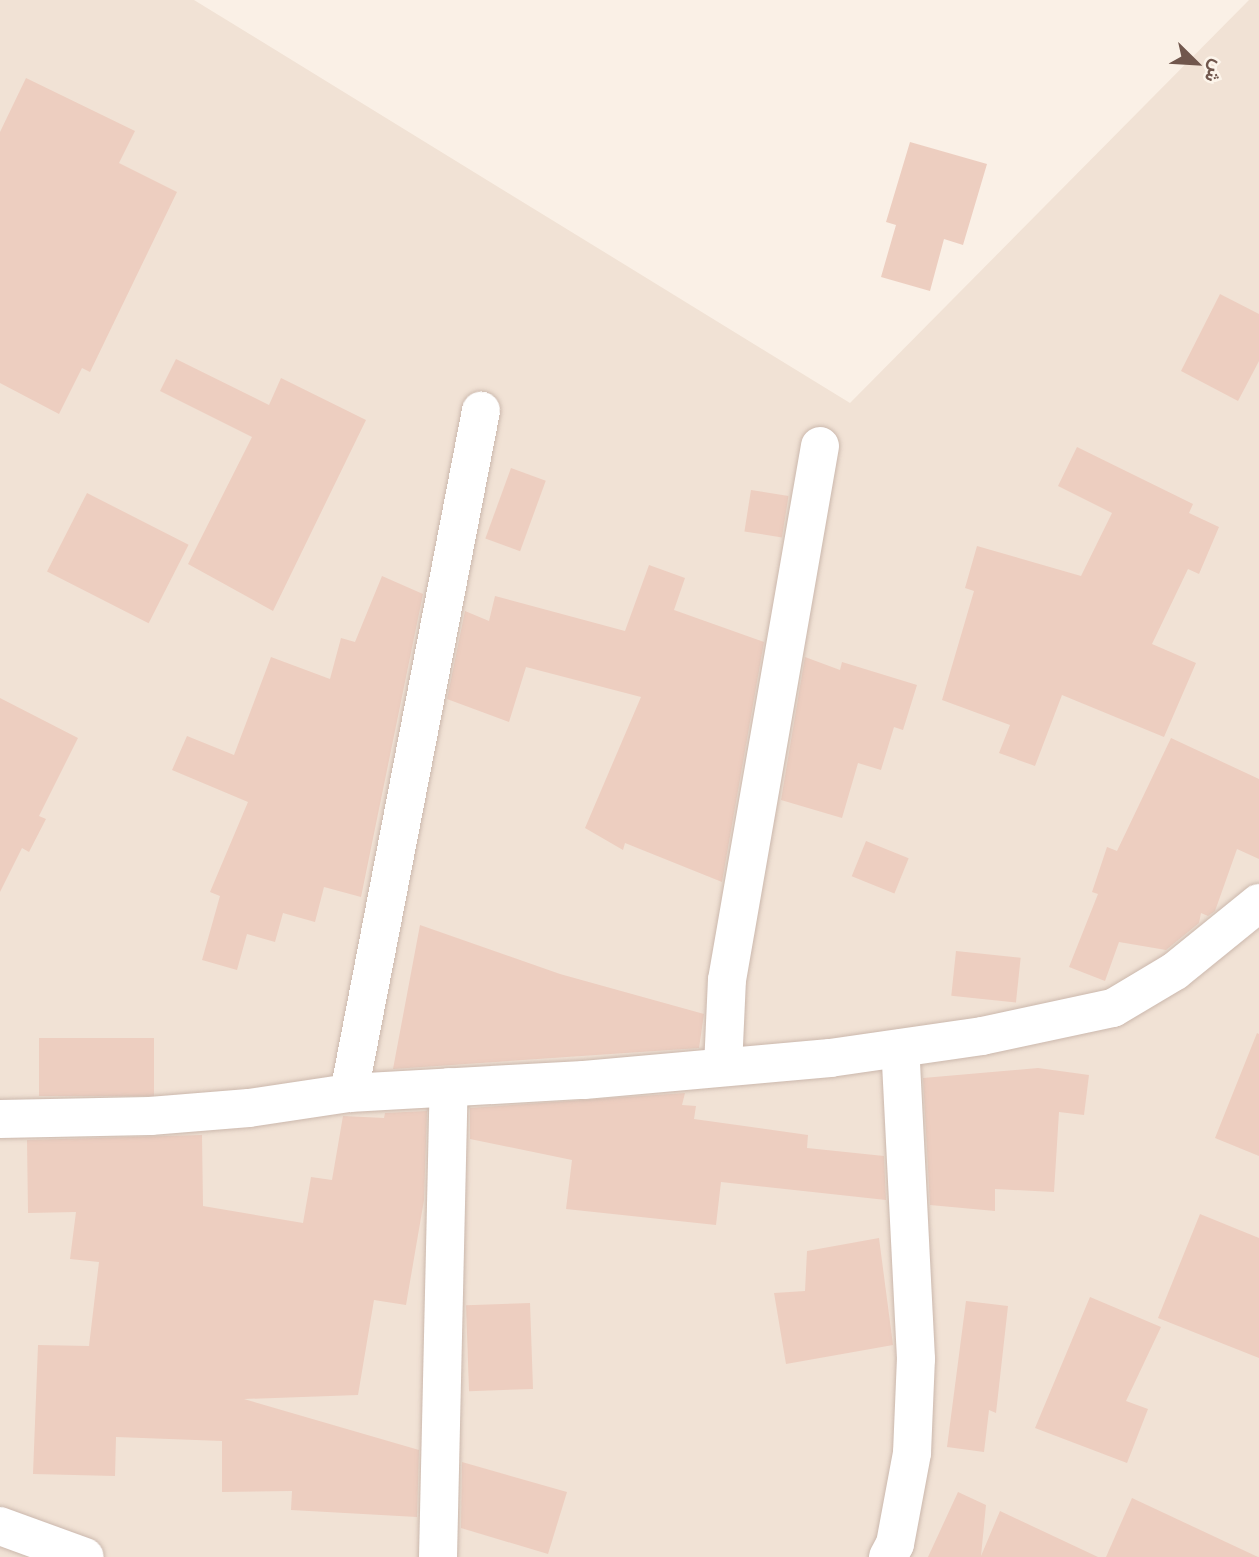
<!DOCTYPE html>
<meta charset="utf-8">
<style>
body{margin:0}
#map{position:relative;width:1259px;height:1557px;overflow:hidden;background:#faf0e6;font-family:"Exo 2",Vazirmatn,sans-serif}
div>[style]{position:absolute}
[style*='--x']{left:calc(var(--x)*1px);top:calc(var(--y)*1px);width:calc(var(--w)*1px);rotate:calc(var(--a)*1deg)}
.residential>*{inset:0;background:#f1e2d5}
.building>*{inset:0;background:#edcec0;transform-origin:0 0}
.roads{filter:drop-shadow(0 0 2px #cbb8ad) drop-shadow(0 0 2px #cbb8ad)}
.minor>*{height:38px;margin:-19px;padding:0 19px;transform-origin:19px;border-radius:19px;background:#fff}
span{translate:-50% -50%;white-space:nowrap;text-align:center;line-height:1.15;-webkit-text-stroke:5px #fdf5eb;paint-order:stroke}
.north{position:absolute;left:1161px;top:28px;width:70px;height:70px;-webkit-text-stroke:5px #fdf5eb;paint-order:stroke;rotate:114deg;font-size:19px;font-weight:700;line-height:28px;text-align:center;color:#71574d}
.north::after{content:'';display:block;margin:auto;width:24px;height:32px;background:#71574d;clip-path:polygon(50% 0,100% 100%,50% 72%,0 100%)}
</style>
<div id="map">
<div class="residential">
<div style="clip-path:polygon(0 0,194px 0,850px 403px,1249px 0,1259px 0,1259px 1557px,0 1557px)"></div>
</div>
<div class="building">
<div style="clip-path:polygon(26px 78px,135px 131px,119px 163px,177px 192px,90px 372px,82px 368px,59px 414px,0 383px,0 132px)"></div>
<div style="clip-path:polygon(910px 142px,987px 164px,963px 245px,944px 239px,930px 291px,881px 277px,896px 225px,886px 222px)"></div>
<div style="clip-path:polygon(1220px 294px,1259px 314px,1259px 361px,1238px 401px,1181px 371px)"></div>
<div style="clip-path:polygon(176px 359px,269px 405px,281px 378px,366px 420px,273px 611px,188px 564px,252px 437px,160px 391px)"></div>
<div style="clip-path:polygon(1077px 447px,1193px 504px,1189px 513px,1219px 527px,1199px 574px,1188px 569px,1152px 644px,1196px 663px,1164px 737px,1062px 695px,1035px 766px,999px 753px,1010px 725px,942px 700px,974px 591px,965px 588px,977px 546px,1081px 576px,1112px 513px,1058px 486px)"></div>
<div style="left:511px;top:468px;width:37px;height:75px;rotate:20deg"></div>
<div style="left:751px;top:490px;width:38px;height:42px;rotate:9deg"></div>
<div style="left:87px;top:493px;width:114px;height:88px;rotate:27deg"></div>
<div style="clip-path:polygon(649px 565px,685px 578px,674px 610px,764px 642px,722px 882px,625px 843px,623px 850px,585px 828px,641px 697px,526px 667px,509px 722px,447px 699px,465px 611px,489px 621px,495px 596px,625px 631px)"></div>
<div style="clip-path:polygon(382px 576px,423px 594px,361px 897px,324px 887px,315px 922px,283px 913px,275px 942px,247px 934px,237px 970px,202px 960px,220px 896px,210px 892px,248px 802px,172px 770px,187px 736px,234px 755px,271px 657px,330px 679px,341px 638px,355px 642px)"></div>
<div style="clip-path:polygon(805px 657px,840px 670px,842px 662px,917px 685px,903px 730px,894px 727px,881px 770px,858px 763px,842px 818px,781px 800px)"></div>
<div style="clip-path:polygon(0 698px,78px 738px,39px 816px,46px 819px,29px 852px,22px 848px,0 892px)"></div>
<div style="clip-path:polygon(1171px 738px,1259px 779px,1259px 859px,1237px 849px,1215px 911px,1208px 916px,1201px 913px,1199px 923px,1166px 950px,1119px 942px,1105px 981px,1069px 967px,1098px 894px,1092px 892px,1107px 847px,1117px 851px)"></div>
<div style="left:866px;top:841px;width:46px;height:38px;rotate:22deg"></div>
<div style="clip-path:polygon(420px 925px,560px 974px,704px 1014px,699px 1048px,393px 1069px)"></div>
<div style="left:956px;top:951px;width:65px;height:45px;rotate:6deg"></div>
<div style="clip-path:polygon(1257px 1033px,1259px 1034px,1259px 1156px,1215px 1138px)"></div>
<div style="left:39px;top:1038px;width:115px;height:58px"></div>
<div style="clip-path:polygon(1038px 1068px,1089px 1075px,1084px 1115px,1059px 1112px,1054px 1192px,995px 1189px,995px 1211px,930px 1205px,923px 1078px)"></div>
<div style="clip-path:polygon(685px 1093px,682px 1105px,696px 1106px,694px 1119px,808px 1135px,807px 1148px,884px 1156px,886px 1200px,721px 1182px,716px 1225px,566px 1209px,572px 1160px,470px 1139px,470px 1108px)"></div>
<div style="clip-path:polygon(427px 1111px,424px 1200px,406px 1305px,374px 1300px,358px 1395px,244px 1399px,419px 1450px,417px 1517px,291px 1510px,292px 1491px,222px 1492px,222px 1441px,116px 1437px,115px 1476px,33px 1474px,38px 1345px,89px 1346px,99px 1262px,70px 1259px,76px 1212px,28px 1213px,27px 1140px,202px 1135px,203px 1206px,303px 1223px,311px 1177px,332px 1180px,343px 1116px,384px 1118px,385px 1113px)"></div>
<div style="clip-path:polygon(1200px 1214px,1259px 1238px,1259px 1358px,1158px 1318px)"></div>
<div style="clip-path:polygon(879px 1238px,893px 1345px,786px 1364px,774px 1293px,805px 1291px,807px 1251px)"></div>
<div style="clip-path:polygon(1090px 1297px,1161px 1327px,1126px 1401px,1148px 1409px,1127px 1463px,1035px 1428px)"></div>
<div style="clip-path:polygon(966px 1301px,1008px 1306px,996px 1413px,989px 1410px,984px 1452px,947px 1447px)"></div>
<div style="left:530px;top:1303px;width:86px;height:64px;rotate:88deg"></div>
<div style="clip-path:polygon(462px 1462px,567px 1492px,548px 1554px,461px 1528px)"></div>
<div style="clip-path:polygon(958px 1492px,986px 1505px,981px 1556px,1000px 1511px,1098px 1557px,928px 1557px)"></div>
<div style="clip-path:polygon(1132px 1498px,1258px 1557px,1106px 1557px)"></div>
</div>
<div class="roads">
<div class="minor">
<div style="--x:723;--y:1067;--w:87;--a:-87.4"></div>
<div style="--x:727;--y:980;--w:542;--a:-80.12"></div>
<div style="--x:349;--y:1093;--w:695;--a:-79.05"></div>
<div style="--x:0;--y:1119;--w:150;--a:-1.1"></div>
<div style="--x:150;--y:1116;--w:99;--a:-4.6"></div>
<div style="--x:249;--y:1108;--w:101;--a:-8.5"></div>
<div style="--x:349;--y:1093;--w:235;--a:-3.2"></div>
<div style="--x:584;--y:1080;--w:247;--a:-5.1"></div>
<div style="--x:830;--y:1058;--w:154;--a:-8.2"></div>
<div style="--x:982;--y:1036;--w:134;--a:-12.1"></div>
<div style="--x:1113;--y:1008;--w:72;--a:-30.8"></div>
<div style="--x:1175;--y:971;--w:108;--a:-39"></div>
<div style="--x:0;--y:1526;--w:90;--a:20"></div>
<div style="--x:438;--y:1557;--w:470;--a:-88.7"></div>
<div style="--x:888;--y:1557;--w:15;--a:-62"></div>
<div style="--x:895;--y:1544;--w:93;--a:-79.4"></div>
<div style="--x:912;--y:1453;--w:94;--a:-87.6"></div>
<div style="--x:916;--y:1359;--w:311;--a:-92.9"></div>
</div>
</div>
<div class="north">ش</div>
</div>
